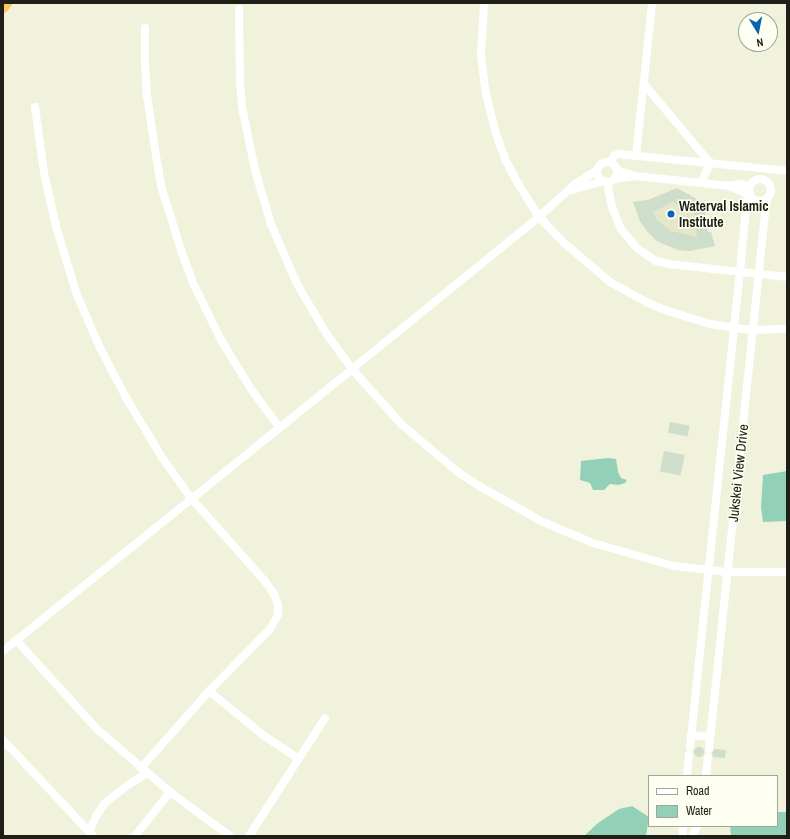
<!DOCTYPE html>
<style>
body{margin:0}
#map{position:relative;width:790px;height:839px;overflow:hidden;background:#f0f2dc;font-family:"Archivo Narrow",sans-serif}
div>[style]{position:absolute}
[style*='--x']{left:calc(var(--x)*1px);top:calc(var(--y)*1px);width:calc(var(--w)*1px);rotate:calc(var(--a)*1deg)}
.built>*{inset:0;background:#e4e7c9}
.water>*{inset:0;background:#92d1b7}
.building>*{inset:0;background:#cfddcb;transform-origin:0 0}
.round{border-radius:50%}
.minor>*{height:8px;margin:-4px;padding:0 4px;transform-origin:4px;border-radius:4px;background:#fff}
.minor>.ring{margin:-4px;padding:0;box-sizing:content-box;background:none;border:8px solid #fff;border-radius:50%}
.highway>*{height:12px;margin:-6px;padding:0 6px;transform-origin:6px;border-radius:6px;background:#fcc759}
.dots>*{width:11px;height:11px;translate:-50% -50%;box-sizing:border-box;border:2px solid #fdfff1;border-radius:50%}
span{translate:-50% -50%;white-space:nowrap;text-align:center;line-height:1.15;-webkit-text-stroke:3px #fdfff1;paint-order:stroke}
.poi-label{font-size:14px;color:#1f1f17;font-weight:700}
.left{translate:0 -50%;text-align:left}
.street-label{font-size:14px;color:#1f1f17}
.frame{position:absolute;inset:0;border:4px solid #1f1f17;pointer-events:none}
.legend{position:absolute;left:648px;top:775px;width:130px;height:52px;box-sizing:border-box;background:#fdfff1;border:1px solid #a4a59a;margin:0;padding:5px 7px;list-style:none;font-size:12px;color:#1f1f17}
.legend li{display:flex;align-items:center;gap:8px;height:20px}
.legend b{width:20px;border:1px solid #a4a59a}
.north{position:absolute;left:738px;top:12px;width:40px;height:40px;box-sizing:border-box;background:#fdfff1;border:1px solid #a4a59a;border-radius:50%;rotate:170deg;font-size:11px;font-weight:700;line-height:16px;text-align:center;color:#1f1f17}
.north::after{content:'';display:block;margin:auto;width:14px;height:18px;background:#0b64b1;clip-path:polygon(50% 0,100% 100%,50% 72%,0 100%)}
</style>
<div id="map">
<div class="built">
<div style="clip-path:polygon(677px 188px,708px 232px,711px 232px,715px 246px,689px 251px,678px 250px,657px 241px,647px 231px,640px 221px,633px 202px,648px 200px)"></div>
</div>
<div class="water">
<div style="clip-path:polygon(608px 458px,616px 459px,618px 472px,621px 478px,627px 480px,625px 483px,618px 485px,610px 484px,604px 490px,593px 490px,590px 483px,580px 480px,581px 461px)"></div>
<div style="clip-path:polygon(787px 471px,787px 521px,763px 522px,761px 507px,763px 475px)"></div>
<div style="clip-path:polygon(632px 806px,649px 817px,646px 836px,584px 836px,598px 823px,619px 809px)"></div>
<div style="clip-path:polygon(777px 812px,787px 812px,787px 836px,731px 836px,730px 826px,777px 826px)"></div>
</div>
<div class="building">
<div style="clip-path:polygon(evenodd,677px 188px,704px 203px,708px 232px,711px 232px,715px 246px,689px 251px,678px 250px,657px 241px,647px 231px,640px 221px,633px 202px,648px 200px,677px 188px,673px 202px,694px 213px,697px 237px,671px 231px,656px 219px,653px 212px,673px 202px)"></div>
<div style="left:670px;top:422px;width:20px;height:11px;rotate:11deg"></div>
<div style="left:664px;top:451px;width:21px;height:21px;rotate:11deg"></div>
<div class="round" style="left:694px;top:747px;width:10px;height:10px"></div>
<div style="clip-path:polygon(715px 749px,726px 750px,725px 758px,713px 757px,712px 753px)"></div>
</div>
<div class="minor">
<div style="--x:484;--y:3;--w:52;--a:93.3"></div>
<div style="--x:481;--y:55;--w:39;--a:83"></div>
<div style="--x:486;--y:94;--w:38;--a:76"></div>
<div style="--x:495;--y:131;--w:30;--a:70"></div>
<div style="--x:505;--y:159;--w:30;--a:62"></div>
<div style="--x:519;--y:185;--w:38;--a:58"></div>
<div style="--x:539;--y:217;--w:35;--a:46"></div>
<div style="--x:563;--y:242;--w:62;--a:40.4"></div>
<div style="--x:610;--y:282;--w:43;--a:28.9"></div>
<div style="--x:648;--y:303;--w:22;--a:22"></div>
<div style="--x:668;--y:311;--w:44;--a:17.2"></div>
<div style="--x:710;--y:324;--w:24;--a:9"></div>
<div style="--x:734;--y:328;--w:19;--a:6"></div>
<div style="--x:753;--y:330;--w:34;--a:-2"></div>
<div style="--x:239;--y:9;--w:76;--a:89.2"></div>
<div style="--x:240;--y:85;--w:27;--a:84"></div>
<div style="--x:243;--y:112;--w:59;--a:78.3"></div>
<div style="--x:255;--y:170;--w:56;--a:73.5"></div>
<div style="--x:271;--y:224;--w:65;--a:66.6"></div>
<div style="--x:297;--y:284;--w:57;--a:59.4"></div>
<div style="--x:326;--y:333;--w:44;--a:54.2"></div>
<div style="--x:352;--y:369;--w:74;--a:48.3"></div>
<div style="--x:401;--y:424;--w:76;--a:40.2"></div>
<div style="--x:459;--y:473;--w:34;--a:32"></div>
<div style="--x:488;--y:491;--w:63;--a:29.4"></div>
<div style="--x:543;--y:522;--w:54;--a:22.8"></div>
<div style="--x:593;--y:543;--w:84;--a:15.9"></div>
<div style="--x:674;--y:566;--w:53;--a:6.5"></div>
<div style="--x:727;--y:572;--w:60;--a:0"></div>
<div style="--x:145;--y:28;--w:34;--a:90"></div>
<div style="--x:145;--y:62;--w:33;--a:87"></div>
<div style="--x:147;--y:95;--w:62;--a:81.6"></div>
<div style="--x:156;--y:156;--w:34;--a:80"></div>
<div style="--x:162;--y:189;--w:64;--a:72.7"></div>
<div style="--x:181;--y:250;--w:35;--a:70"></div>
<div style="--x:193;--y:283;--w:64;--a:63.8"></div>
<div style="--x:221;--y:340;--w:57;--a:58.5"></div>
<div style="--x:251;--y:389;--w:47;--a:53.6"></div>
<div style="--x:644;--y:84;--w:103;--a:50.1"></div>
<div style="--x:710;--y:163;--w:22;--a:114"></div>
<div style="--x:35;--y:107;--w:67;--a:82.2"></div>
<div style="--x:44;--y:173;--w:58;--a:77.2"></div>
<div style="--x:57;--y:230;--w:68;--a:72.9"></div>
<div style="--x:77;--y:295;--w:60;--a:66.4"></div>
<div style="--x:101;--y:350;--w:58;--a:62.1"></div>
<div style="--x:128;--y:401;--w:68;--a:58.9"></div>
<div style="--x:163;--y:459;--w:48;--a:54.3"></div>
<div style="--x:191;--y:498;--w:110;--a:48.3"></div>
<div style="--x:264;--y:580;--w:17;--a:54"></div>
<div style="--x:274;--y:594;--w:12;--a:70"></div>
<div style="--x:278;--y:605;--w:10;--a:90"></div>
<div style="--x:278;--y:615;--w:16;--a:120"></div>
<div style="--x:270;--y:629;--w:87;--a:134.5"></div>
<div style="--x:209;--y:691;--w:103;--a:131.4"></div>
<div style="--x:636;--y:156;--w:154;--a:-84"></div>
<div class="ring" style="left:597px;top:162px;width:12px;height:12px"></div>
<div style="--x:611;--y:162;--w:7;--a:-63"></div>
<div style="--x:614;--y:156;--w:4;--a:-27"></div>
<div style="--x:618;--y:154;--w:170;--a:5.7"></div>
<div style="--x:617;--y:170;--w:20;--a:18"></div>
<div class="ring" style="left:749px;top:179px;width:14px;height:14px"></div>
<div style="--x:614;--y:179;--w:22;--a:-8"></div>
<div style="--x:636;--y:176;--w:94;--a:6.1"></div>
<div style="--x:729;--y:186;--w:10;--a:-11"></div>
<div style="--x:739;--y:184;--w:10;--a:11"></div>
<div style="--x:607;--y:182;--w:25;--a:79"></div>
<div style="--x:612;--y:207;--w:24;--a:68"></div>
<div style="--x:621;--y:229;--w:26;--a:50"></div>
<div style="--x:638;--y:249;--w:22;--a:34"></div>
<div style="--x:656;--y:261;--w:13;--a:13"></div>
<div style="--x:669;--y:264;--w:119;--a:6.3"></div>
<div style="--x:729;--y:186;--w:22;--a:24"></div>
<div style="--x:572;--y:190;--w:33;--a:-16"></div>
<div style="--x:16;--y:640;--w:122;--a:47.7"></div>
<div style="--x:98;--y:730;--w:95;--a:40.7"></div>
<div style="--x:170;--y:792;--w:74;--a:36.3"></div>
<div style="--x:3;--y:651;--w:449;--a:-38.9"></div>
<div style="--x:352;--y:369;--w:241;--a:-39.1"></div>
<div style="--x:539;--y:217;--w:49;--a:-42.5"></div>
<div style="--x:575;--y:184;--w:26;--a:-32"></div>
<div style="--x:209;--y:691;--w:70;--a:39.2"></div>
<div style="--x:263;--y:735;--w:43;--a:33.7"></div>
<div style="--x:691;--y:735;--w:19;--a:6"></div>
<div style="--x:3;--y:740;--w:132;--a:46.8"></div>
<div style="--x:690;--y:747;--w:490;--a:-84"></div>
<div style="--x:741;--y:260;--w:60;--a:-84.3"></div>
<div style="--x:747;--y:200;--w:5;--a:-37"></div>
<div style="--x:709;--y:749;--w:548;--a:-84.03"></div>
<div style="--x:766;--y:204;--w:7;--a:-74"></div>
<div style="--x:687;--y:776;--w:21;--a:-85"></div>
<div style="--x:706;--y:776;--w:19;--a:-84"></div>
<div style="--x:89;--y:832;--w:17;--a:-66"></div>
<div style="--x:96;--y:816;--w:16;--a:-55"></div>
<div style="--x:105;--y:803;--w:29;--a:-38"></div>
<div style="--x:128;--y:785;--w:22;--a:-32"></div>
<div style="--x:135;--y:836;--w:56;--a:-51.5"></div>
<div style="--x:249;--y:836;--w:140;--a:-57.2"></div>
<div style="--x:683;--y:836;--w:10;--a:-90"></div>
<div style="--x:692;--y:836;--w:11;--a:-63"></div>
</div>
<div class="highway">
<div style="--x:3;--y:7;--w:5;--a:-53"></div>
</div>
<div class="dots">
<div style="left:671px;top:214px;background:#0b64b1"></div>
</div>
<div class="poi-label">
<span class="left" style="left:679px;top:214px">Waterval Islamic<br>Institute</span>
</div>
<div class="street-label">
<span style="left:738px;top:473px;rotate:-84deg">Jukskei View Drive</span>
</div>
<div class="frame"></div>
<ul class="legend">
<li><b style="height:5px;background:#fff"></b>Road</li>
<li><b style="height:11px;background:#92d1b7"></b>Water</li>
</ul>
<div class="north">N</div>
</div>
